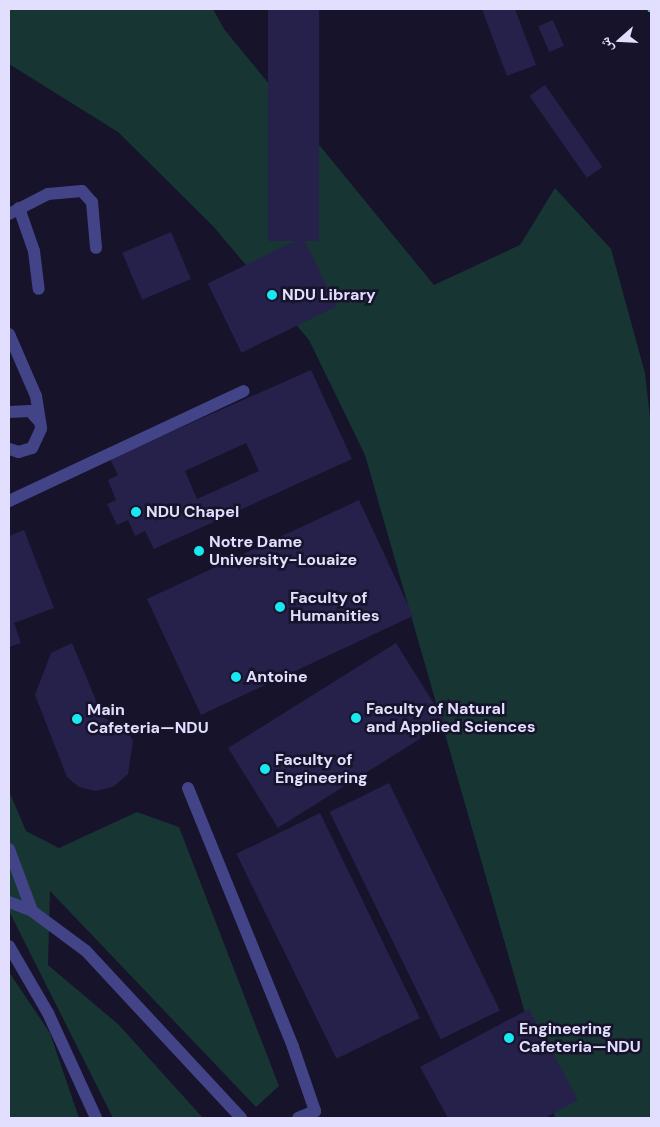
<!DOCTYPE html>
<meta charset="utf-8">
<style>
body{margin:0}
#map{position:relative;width:660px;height:1127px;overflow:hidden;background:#16132b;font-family:"DM Sans","Noto Naskh Arabic",sans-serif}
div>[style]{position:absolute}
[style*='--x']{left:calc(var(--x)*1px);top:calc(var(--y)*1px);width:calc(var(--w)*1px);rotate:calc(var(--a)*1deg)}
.green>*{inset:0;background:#173532}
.building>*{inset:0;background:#26214b;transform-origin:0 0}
.path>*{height:3px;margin-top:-1.5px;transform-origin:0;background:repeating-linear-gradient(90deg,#3ab7a7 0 2.5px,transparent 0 6.5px)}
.minor>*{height:12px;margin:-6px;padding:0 6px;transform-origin:6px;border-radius:6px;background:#424487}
.dots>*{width:14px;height:14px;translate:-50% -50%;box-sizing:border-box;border:2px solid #16132b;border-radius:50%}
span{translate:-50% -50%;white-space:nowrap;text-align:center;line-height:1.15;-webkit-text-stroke:5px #16132b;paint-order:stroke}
.poi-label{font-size:16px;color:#e1dffd;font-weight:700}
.left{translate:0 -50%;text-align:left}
.frame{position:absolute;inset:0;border:10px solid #e1dffd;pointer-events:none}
.north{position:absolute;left:595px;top:15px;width:50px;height:50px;-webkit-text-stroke:4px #16132b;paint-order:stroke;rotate:251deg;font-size:14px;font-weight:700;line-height:20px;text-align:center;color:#e1dffd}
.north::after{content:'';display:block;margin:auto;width:18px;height:22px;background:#e1dffd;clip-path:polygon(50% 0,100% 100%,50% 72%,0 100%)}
</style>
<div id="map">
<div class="green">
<div style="clip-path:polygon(9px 9px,213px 9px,224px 29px,434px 285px,520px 245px,555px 188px,611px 249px,645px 373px,651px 426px,651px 1118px,555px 1118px,365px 455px,309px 340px,213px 226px,118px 132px,9px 64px)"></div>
<div style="clip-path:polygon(9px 791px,26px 831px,59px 848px,137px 812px,179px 827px,279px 1086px,256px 1107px,50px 891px,48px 965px,119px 1025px,203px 1118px,113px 1118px,9px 911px)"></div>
<div style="clip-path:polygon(9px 972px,50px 1033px,79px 1118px,9px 1118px)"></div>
</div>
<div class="building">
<div style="left:268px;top:9px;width:51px;height:232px"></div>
<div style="clip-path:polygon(482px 9px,515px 9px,536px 65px,507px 76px)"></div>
<div style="left:553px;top:20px;width:28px;height:16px;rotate:67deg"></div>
<div style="left:545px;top:85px;width:100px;height:19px;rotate:55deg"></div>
<div style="left:171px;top:232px;width:51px;height:53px;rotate:67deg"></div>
<div style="left:303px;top:237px;width:77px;height:106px;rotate:64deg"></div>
<div style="clip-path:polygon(evenodd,311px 370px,352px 459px,154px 549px,145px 531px,135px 536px,128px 520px,117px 525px,107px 504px,116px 500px,108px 480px,118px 475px,110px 459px,311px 370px,246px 443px,259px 471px,197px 499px,185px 471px,246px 443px)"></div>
<div style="left:359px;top:500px;width:128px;height:234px;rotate:65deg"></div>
<div style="clip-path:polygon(24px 530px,54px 608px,14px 623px,21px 643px,9px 647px,9px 536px)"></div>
<div style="clip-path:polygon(72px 643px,103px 717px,127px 729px,133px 741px,128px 774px,113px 787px,95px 791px,79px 787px,67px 777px,35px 695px,51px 653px)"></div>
<div style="left:396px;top:643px;width:94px;height:198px;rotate:58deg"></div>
<div style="left:389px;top:783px;width:253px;height:66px;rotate:64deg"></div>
<div style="left:320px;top:813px;width:228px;height:93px;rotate:64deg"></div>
<div style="clip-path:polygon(529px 1009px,578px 1100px,545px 1118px,448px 1118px,420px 1067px)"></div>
</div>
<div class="path">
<div style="--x:649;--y:9;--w:6;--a:72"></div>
</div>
<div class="minor">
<div style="--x:19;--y:208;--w:46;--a:70.8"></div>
<div style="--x:34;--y:251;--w:38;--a:83"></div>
<div style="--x:9;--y:214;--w:44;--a:-27.1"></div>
<div style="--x:48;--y:194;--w:34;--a:-5"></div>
<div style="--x:82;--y:191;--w:15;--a:48"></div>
<div style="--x:92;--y:202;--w:46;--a:85"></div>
<div style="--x:9;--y:334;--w:68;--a:66.5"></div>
<div style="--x:36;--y:396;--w:33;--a:81"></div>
<div style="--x:41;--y:429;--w:21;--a:115"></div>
<div style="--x:32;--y:448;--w:14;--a:163"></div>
<div style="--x:19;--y:452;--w:10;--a:-163"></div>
<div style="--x:9;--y:412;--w:21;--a:-3"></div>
<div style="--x:30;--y:411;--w:15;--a:48"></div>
<div style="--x:9;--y:501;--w:259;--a:-25.1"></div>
<div style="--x:188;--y:788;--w:279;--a:67.9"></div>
<div style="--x:293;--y:1047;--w:68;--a:71"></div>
<div style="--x:315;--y:1111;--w:18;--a:158"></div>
<div style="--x:9;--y:849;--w:66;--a:69.6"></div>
<div style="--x:9;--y:902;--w:25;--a:21"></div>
<div style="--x:32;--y:911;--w:67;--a:36.5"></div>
<div style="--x:86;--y:951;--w:228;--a:47.1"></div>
<div style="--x:9;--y:946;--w:78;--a:59.8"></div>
<div style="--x:48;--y:1013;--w:115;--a:65.4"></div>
</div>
<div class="dots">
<div style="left:272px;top:295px;background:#19e8f0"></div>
<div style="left:136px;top:512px;background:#19e8f0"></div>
<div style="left:199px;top:551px;background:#19e8f0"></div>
<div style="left:280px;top:607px;background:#19e8f0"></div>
<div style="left:236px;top:677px;background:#19e8f0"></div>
<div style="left:356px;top:718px;background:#19e8f0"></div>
<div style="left:77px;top:719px;background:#19e8f0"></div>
<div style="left:265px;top:769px;background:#19e8f0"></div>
<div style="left:509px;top:1038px;background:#19e8f0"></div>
</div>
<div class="poi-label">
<span class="left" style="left:282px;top:295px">NDU Library</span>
<span class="left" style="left:146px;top:512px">NDU Chapel</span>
<span class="left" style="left:209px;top:551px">Notre Dame<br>University-Louaize</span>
<span class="left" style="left:290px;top:607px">Faculty of<br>Humanities</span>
<span class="left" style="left:246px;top:677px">Antoine</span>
<span class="left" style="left:366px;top:718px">Faculty of Natural<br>and Applied Sciences</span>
<span class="left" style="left:87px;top:719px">Main<br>Cafeteria—NDU</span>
<span class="left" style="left:275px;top:769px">Faculty of<br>Engineering</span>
<span class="left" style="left:519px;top:1038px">Engineering<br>Cafeteria—NDU</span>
</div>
<div class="frame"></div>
<div class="north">ش</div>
</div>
